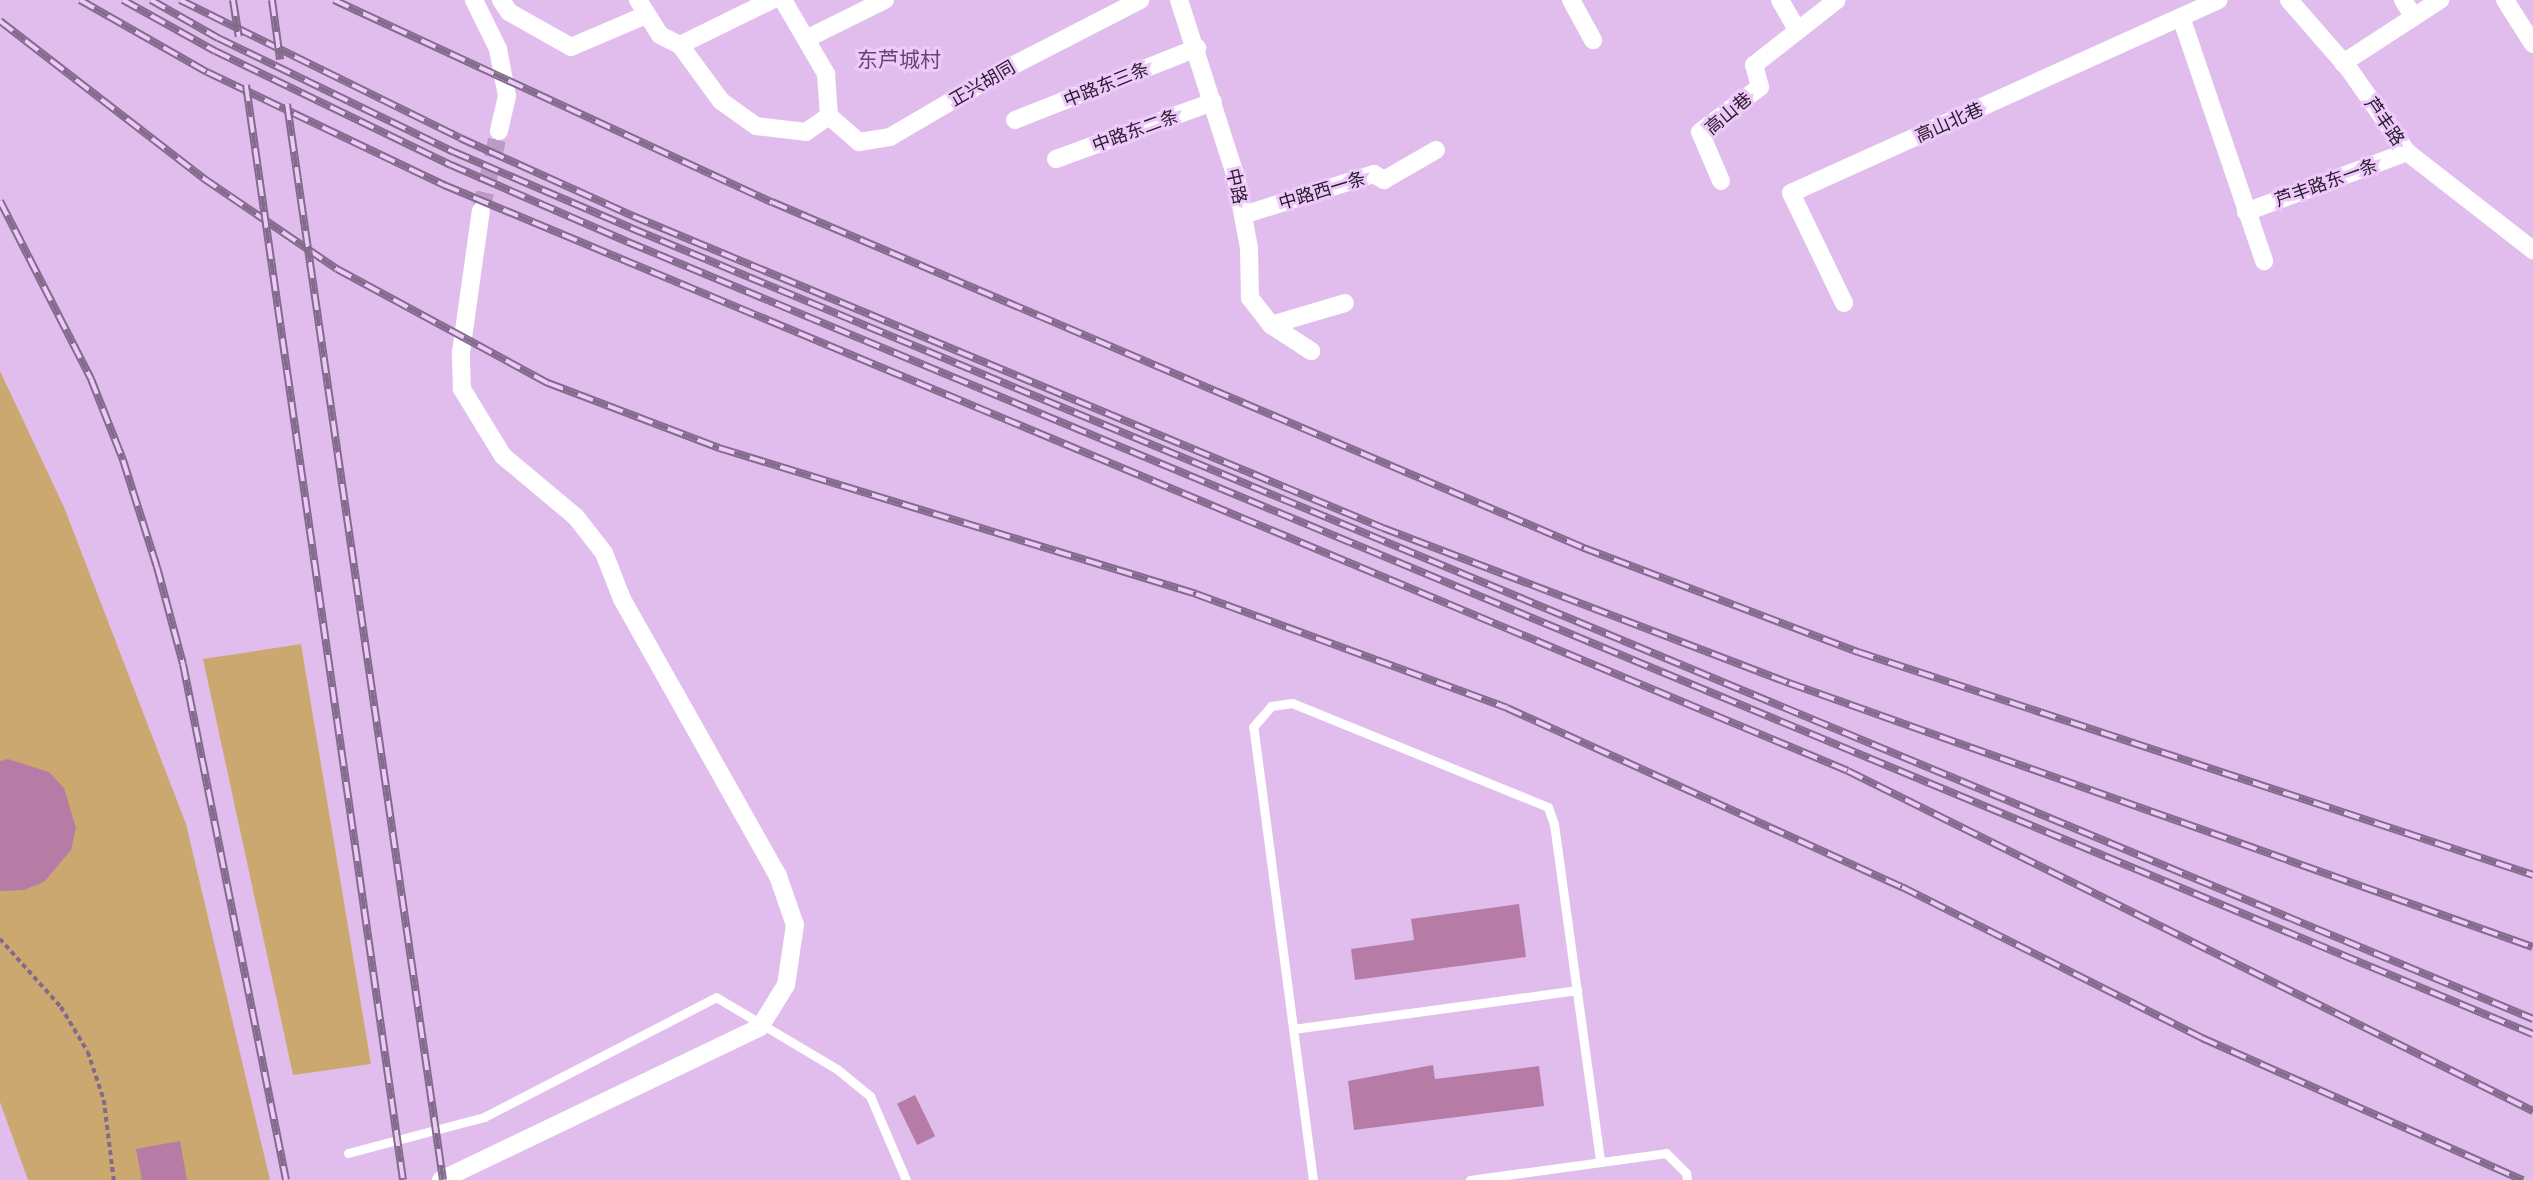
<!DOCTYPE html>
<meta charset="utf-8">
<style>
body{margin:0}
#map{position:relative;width:2533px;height:1180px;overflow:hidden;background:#e1bdee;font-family:"Open Sans","Noto Sans SC",sans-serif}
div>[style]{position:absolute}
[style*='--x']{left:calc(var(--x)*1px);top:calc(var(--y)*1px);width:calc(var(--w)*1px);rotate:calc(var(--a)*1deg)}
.green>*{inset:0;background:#cca871}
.building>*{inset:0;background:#b67ca6;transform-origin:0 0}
.street-tunnel>*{height:18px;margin-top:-9px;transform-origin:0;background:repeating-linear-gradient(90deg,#bc9cc7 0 18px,transparent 0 27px)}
.path>*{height:3.5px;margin-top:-1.75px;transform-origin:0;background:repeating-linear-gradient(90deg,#826a8b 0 5px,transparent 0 8.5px)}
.lane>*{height:9px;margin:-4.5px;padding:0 4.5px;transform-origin:4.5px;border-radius:4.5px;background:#fff}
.street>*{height:18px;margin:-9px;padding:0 9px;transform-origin:9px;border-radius:9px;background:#fff}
.rail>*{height:8px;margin-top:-4px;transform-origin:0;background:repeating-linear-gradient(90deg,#eecafb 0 16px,#836b8c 0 32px);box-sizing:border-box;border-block:2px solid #836b8c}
span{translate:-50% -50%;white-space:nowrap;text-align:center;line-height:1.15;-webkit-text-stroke:6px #eecafb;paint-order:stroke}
.street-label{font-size:18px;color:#271a2c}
.quarter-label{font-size:21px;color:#654670}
</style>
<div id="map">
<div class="green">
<div style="clip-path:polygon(0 371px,64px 507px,186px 824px,270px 1180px,28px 1180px,0 1102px)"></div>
<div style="clip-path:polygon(301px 644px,371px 1064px,293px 1075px,203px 659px)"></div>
</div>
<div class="building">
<div style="clip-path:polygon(8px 759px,49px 772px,64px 788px,76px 828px,71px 850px,44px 882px,24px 890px,0 891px,0 761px)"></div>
<div style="clip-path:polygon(1519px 904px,1526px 957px,1355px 980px,1351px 949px,1414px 940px,1411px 919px)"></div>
<div style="clip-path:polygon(1433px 1065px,1435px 1079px,1539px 1066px,1544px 1106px,1354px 1130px,1348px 1081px)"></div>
<div style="left:915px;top:1095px;width:46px;height:20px;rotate:64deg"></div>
<div style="clip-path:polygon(180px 1141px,187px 1180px,142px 1180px,136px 1149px)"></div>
</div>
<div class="street-tunnel">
<div style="--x:481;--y:210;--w:81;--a:-77.2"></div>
</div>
<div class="path">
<div style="--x:0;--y:939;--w:91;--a:48.1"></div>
<div style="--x:61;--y:1007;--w:52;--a:59"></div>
<div style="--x:88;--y:1052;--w:51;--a:71.6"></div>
<div style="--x:104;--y:1100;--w:81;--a:82.9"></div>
</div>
<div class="lane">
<div style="--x:1293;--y:1029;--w:287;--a:-7.8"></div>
<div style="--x:348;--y:1153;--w:141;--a:-14.8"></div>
<div style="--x:484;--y:1117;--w:261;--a:-27.3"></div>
<div style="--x:716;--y:997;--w:141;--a:30.8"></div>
<div style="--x:837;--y:1069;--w:43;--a:39.3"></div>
<div style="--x:870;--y:1096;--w:91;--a:66.8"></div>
<div style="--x:1313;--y:1180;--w:457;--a:-97.5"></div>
<div style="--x:1253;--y:727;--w:28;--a:-49"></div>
<div style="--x:1271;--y:706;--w:21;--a:-8"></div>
<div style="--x:1292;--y:703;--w:276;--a:22.1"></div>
<div style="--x:1548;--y:807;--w:18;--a:71"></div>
<div style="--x:1554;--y:824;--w:341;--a:82.2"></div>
<div style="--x:1470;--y:1180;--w:198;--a:-7.8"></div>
<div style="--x:1666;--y:1153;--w:28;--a:45"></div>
<div style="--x:1686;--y:1173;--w:7;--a:82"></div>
</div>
<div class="street">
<div style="--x:474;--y:0;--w:55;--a:63.9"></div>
<div style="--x:498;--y:49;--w:48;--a:79.2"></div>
<div style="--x:507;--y:96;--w:36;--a:103"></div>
<div style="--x:501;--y:0;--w:14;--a:56"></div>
<div style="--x:509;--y:12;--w:71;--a:29.4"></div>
<div style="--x:571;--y:47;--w:82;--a:-23.1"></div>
<div style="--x:638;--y:0;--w:41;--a:57.8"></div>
<div style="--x:660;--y:35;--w:22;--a:27"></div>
<div style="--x:680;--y:45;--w:69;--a:53.8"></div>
<div style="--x:721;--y:101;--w:43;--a:35.5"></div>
<div style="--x:756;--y:126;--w:50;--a:6.8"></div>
<div style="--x:806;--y:132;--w:28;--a:-35"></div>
<div style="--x:783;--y:0;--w:86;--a:59.8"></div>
<div style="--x:826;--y:74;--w:42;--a:85.9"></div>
<div style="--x:1179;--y:0;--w:187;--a:72.2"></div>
<div style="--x:1236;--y:178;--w:71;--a:79.5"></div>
<div style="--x:1249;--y:248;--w:50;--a:88.9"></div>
<div style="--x:1250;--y:298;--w:34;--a:52"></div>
<div style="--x:1271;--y:325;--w:48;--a:33"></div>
<div style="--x:1571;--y:0;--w:46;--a:61.2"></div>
<div style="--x:1780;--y:0;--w:34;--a:60"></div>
<div style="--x:2289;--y:0;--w:91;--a:49"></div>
<div style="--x:2349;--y:69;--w:101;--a:55.1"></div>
<div style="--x:2407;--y:152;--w:160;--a:37.9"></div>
<div style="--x:2403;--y:0;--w:20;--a:57"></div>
<div style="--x:2505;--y:0;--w:52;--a:57.5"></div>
<div style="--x:2181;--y:17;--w:258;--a:71.2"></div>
<div style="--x:806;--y:39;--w:88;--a:-26.3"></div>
<div style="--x:680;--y:45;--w:102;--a:-26.1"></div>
<div style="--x:2343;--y:63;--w:116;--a:-33"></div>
<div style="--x:829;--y:116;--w:40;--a:41"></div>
<div style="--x:859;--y:142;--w:31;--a:-9"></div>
<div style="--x:890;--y:137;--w:134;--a:-30.4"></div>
<div style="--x:1006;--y:69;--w:151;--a:-27.2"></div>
<div style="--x:1015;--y:120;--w:196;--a:-21.6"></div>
<div style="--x:1056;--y:159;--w:167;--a:-20"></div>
<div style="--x:1721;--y:181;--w:53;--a:-113.2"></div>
<div style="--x:1700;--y:132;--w:75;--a:-36.9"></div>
<div style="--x:1760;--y:87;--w:23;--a:-105"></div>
<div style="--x:1754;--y:65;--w:105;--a:-38.1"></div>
<div style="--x:2246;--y:212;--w:172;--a:-20.4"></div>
<div style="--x:1243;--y:215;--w:137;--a:-17.4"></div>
<div style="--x:1374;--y:174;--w:12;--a:31"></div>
<div style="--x:1384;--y:180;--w:60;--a:-30"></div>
<div style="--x:1844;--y:303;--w:122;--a:-115.7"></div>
<div style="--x:1791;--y:193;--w:469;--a:-24.3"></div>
<div style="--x:1271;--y:325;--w:77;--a:-16.6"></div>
<div style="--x:441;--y:1180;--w:354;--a:-25.6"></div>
<div style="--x:760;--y:1027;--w:49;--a:-58.2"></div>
<div style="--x:786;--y:985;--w:61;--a:-81.5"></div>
<div style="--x:795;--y:925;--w:52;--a:-109.1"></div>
<div style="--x:778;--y:876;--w:318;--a:-119.4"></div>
<div style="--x:622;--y:599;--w:49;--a:-111.4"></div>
<div style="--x:604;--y:553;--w:46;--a:-127.9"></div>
<div style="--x:576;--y:517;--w:95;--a:-140.1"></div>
<div style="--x:503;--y:456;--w:79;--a:-121.5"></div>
<div style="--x:462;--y:389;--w:37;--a:-92"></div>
<div style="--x:461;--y:352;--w:143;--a:-82"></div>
</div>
<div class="rail">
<div style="--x:80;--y:0;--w:146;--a:29.6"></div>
<div style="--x:207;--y:72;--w:263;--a:25.5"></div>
<div style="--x:444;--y:185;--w:1521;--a:22.65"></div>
<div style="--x:1848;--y:771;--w:765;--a:26.4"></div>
<div style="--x:123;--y:0;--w:105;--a:29"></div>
<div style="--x:215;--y:51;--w:262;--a:25.8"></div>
<div style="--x:451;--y:165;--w:193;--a:23.5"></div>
<div style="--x:628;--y:242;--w:2063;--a:22.58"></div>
<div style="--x:151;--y:0;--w:77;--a:29.6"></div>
<div style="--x:218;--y:38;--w:262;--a:25.8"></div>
<div style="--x:454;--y:152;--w:193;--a:23.2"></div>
<div style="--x:631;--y:228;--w:2060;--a:22.58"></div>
<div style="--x:180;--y:0;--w:312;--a:26.2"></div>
<div style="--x:460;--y:138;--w:190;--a:24.3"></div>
<div style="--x:633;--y:216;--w:812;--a:22.59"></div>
<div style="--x:1383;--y:528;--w:435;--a:20.9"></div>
<div style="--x:1789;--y:683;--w:789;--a:19.54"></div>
<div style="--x:233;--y:0;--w:37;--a:81"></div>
<div style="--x:272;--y:0;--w:60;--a:82.3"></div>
<div style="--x:334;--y:0;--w:482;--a:24.8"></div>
<div style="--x:772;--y:202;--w:883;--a:23.08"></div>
<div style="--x:1584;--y:548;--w:293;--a:20.8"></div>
<div style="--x:1858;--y:652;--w:711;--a:18.28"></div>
<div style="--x:0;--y:21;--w:257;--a:37.7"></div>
<div style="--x:203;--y:178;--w:162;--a:34.2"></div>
<div style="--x:337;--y:269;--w:240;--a:28.4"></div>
<div style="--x:548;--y:383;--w:183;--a:20.8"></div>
<div style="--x:719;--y:448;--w:499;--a:17"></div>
<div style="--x:1196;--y:594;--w:331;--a:20.1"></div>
<div style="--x:1507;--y:708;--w:434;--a:24.4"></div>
<div style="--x:1902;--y:887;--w:336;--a:26.7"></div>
<div style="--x:2202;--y:1038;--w:351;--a:23.9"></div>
<div style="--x:246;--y:85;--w:1106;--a:81.84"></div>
<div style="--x:287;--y:104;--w:1087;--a:81.75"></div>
<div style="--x:0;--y:201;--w:200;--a:62.9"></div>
<div style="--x:91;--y:379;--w:87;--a:68.4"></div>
<div style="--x:123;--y:460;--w:112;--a:72.4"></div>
<div style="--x:157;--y:567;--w:100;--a:75"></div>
<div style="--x:183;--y:664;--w:526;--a:78.71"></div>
</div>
<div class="street-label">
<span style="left:982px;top:83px;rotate:-30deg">正兴胡同</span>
<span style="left:1106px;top:84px;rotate:-22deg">中路东三条</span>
<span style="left:1728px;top:113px;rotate:-40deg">高山巷</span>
<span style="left:2385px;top:121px;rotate:55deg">芦丰路</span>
<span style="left:1949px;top:122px;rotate:-24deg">高山北巷</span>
<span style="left:1135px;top:130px;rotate:-20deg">中路东二条</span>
<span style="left:2326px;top:182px;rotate:-20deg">芦丰路东一条</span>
<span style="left:1237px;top:186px;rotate:77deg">中路</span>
<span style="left:1322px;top:190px;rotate:-17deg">中路西一条</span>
</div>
<div class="quarter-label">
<span style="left:899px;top:59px">东芦城村</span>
</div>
</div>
